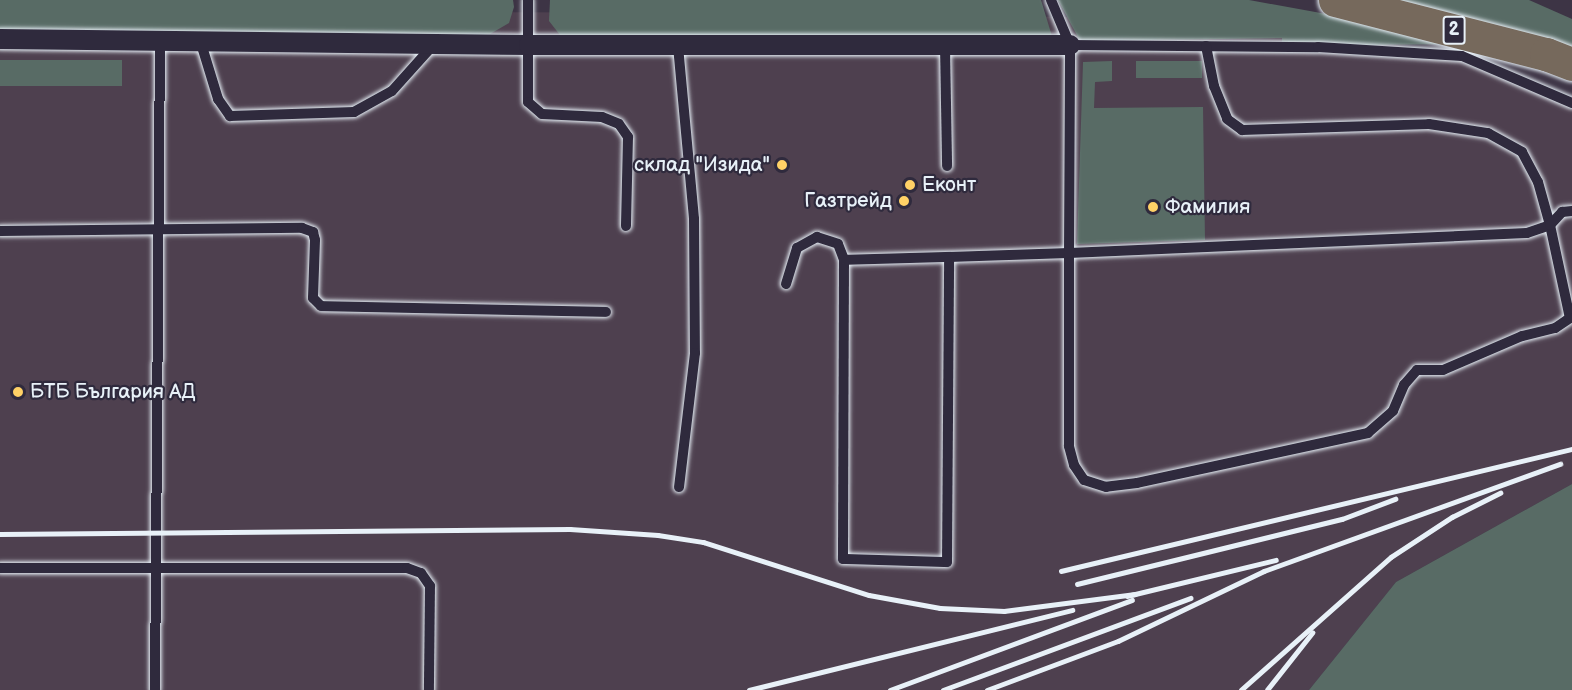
<!DOCTYPE html>
<meta charset="utf-8">
<style>
body{margin:0}
#map{position:relative;width:1572px;height:690px;overflow:hidden;background:#3d3445;font-family:"Balsamiq Sans",sans-serif}
div>[style]{position:absolute}
[style*='--x']{left:calc(var(--x)*1px);top:calc(var(--y)*1px);width:calc(var(--w)*1px);rotate:calc(var(--a)*1deg)}
.built>*{inset:0;background:#4e404f}
.green>*{inset:0;background:#586b65;transform-origin:0 0}
.roads{filter:drop-shadow(0 0 2px #e8f1f8) drop-shadow(0 0 2px #e8f1f8)}
.lane>*{height:10px;margin:-5px;padding:0 5px;transform-origin:5px;border-radius:5px;background:#2f2a3d}
.street>*{height:20px;margin:-10px;padding:0 10px;transform-origin:10px;border-radius:10px;background:#2f2a3d}
.highway>*{height:33px;margin:-16.5px;padding:0 16.5px;transform-origin:16.5px;border-radius:16.5px;background:#76695c}
.rail>*{height:4.5px;margin:-2.25px;padding:0 2.25px;transform-origin:2.25px;border-radius:2.25px;background:#e8f1f8}
.dots>*{width:16px;height:16px;translate:-50% -50%;box-sizing:border-box;border:3px solid #2f2a3d;border-radius:50%}
span{translate:-50% -50%;white-space:nowrap;text-align:center;line-height:1.15;-webkit-text-stroke:4.5px #2f2a3d;paint-order:stroke}
.shield-label span{padding:2px 4px;background:#2f2a3d;border:2px solid;border-radius:4px;-webkit-text-stroke-width:0}
.shield-label{font-size:18px;color:#e8f1f8;font-weight:700}
.poi-label{font-size:20px;color:#e8f1f8}
.right{translate:-100% -50%;text-align:right}
.left{translate:0 -50%;text-align:left}
</style>
<div id="map">
<div class="built">
<div style="clip-path:polygon(0 11px,860px 13px,1232px 20px,1368px 38px,1501px 70px,1572px 98px,1572px 484px,1396px 582px,1309px 690px,0 690px)"></div>
</div>
<div class="green">
<div style="clip-path:polygon(0 0,513px 0,514px 7px,509px 23px,485px 37px,0 29px)"></div>
<div style="clip-path:polygon(550px 0,1041px 0,1054px 43px,560px 35px,549px 21px)"></div>
<div style="clip-path:polygon(1058px 0,1249px 0,1392px 26px,1458px 44px,1282px 46px,1282px 38px,1080px 41px)"></div>
<div style="clip-path:polygon(1376px 0,1529px 0,1572px 19px,1572px 57px)"></div>
<div style="left:0;top:60px;width:122px;height:26px"></div>
<div style="clip-path:polygon(1112px 61px,1112px 81px,1095px 82px,1094px 108px,1203px 107px,1205px 240px,1077px 244px,1083px 62px)"></div>
<div style="left:1202px;top:61px;width:17px;height:66px;rotate:90deg"></div>
<div style="clip-path:polygon(1572px 484px,1572px 690px,1309px 690px,1396px 582px)"></div>
</div>
<div class="roads">
<div class="lane">
<div style="--x:528;--y:0;--w:102;--a:90"></div>
<div style="--x:528;--y:102;--w:18;--a:41"></div>
<div style="--x:542;--y:114;--w:60;--a:2.9"></div>
<div style="--x:602;--y:117;--w:18;--a:22"></div>
<div style="--x:619;--y:124;--w:16;--a:55"></div>
<div style="--x:628;--y:137;--w:89;--a:91.3"></div>
<div style="--x:200;--y:40;--w:62;--a:73"></div>
<div style="--x:218;--y:99;--w:21;--a:55"></div>
<div style="--x:230;--y:116;--w:124;--a:-1.8"></div>
<div style="--x:354;--y:112;--w:43;--a:-28.9"></div>
<div style="--x:392;--y:91;--w:64;--a:-48.1"></div>
<div style="--x:1070;--y:45;--w:248;--a:0.5"></div>
<div style="--x:1318;--y:47;--w:144;--a:3.6"></div>
<div style="--x:1462;--y:56;--w:120;--a:23.1"></div>
<div style="--x:678;--y:46;--w:174;--a:84.7"></div>
<div style="--x:694;--y:219;--w:134;--a:89.6"></div>
<div style="--x:695;--y:353;--w:135;--a:96.8"></div>
<div style="--x:945;--y:46;--w:120;--a:89"></div>
<div style="--x:1206;--y:46;--w:41;--a:78.7"></div>
<div style="--x:1214;--y:86;--w:35;--a:68"></div>
<div style="--x:1227;--y:119;--w:19;--a:36"></div>
<div style="--x:1242;--y:130;--w:187;--a:-1.8"></div>
<div style="--x:1429;--y:124;--w:60;--a:8.7"></div>
<div style="--x:1488;--y:133;--w:39;--a:29"></div>
<div style="--x:1522;--y:152;--w:34;--a:62"></div>
<div style="--x:1538;--y:182;--w:45;--a:74.4"></div>
<div style="--x:1550;--y:225;--w:95;--a:77.9"></div>
<div style="--x:1570;--y:318;--w:18;--a:146"></div>
<div style="--x:1555;--y:328;--w:34;--a:166"></div>
<div style="--x:1522;--y:336;--w:86;--a:156.7"></div>
<div style="--x:1443;--y:370;--w:26;--a:180"></div>
<div style="--x:1417;--y:370;--w:20;--a:131"></div>
<div style="--x:1404;--y:385;--w:28;--a:113"></div>
<div style="--x:1393;--y:411;--w:33;--a:139"></div>
<div style="--x:1368;--y:433;--w:236;--a:167.8"></div>
<div style="--x:1137;--y:483;--w:31;--a:173"></div>
<div style="--x:1106;--y:487;--w:23;--a:-162"></div>
<div style="--x:1084;--y:480;--w:18;--a:-124"></div>
<div style="--x:1074;--y:465;--w:20;--a:-105"></div>
<div style="--x:1069;--y:446;--w:193;--a:-90"></div>
<div style="--x:1069;--y:253;--w:458;--a:-2.5"></div>
<div style="--x:1527;--y:233;--w:24;--a:-19"></div>
<div style="--x:1550;--y:225;--w:18;--a:-47"></div>
<div style="--x:1562;--y:212;--w:10;--a:-6"></div>
<div style="--x:0;--y:231;--w:302;--a:-0.6"></div>
<div style="--x:302;--y:228;--w:12;--a:20"></div>
<div style="--x:313;--y:232;--w:8;--a:76"></div>
<div style="--x:315;--y:240;--w:58;--a:92"></div>
<div style="--x:313;--y:298;--w:11;--a:45"></div>
<div style="--x:321;--y:306;--w:285;--a:1.2"></div>
<div style="--x:949;--y:257;--w:120;--a:-1.9"></div>
<div style="--x:1069;--y:253;--w:208;--a:-89.7"></div>
<div style="--x:1070;--y:45;--w:49;--a:-112.9"></div>
<div style="--x:786;--y:284;--w:38;--a:-73"></div>
<div style="--x:797;--y:248;--w:23;--a:-29"></div>
<div style="--x:817;--y:237;--w:22;--a:18"></div>
<div style="--x:838;--y:244;--w:17;--a:69"></div>
<div style="--x:844;--y:260;--w:299;--a:90.2"></div>
<div style="--x:843;--y:559;--w:104;--a:1.7"></div>
<div style="--x:947;--y:562;--w:305;--a:-89.6"></div>
<div style="--x:949;--y:257;--w:105;--a:178.4"></div>
<div style="--x:0;--y:568;--w:407;--a:0"></div>
<div style="--x:407;--y:568;--w:15;--a:20"></div>
<div style="--x:421;--y:573;--w:16;--a:55"></div>
<div style="--x:430;--y:586;--w:104;--a:90.6"></div>
<div style="--x:155;--y:690;--w:650;--a:-89.56"></div>
</div>
<div class="street">
<div style="--x:0;--y:39;--w:529;--a:0.65"></div>
<div style="--x:529;--y:45;--w:541;--a:0"></div>
</div>
<div class="highway">
<div style="--x:1335;--y:0;--w:218;--a:14.4"></div>
<div style="--x:1546;--y:54;--w:28;--a:21"></div>
</div>
</div>
<div class="rail">
<div style="--x:0;--y:534;--w:570;--a:-0.5"></div>
<div style="--x:570;--y:529;--w:88;--a:3.9"></div>
<div style="--x:658;--y:535;--w:46;--a:8.8"></div>
<div style="--x:703;--y:542;--w:174;--a:17.7"></div>
<div style="--x:869;--y:595;--w:72;--a:10.4"></div>
<div style="--x:940;--y:608;--w:64;--a:2.7"></div>
<div style="--x:1004;--y:611;--w:132;--a:-7.4"></div>
<div style="--x:1061;--y:571;--w:525;--a:-13.43"></div>
<div style="--x:1077;--y:584;--w:273;--a:-13.8"></div>
<div style="--x:1342;--y:519;--w:57;--a:-20.7"></div>
<div style="--x:1127;--y:596;--w:153;--a:-13.6"></div>
<div style="--x:749;--y:690;--w:333;--a:-13.9"></div>
<div style="--x:890;--y:690;--w:258;--a:-20.4"></div>
<div style="--x:943;--y:690;--w:264;--a:-20.4"></div>
<div style="--x:987;--y:690;--w:140;--a:-20.5"></div>
<div style="--x:1118;--y:641;--w:162;--a:-25.6"></div>
<div style="--x:1264;--y:571;--w:315;--a:-19.9"></div>
<div style="--x:1241;--y:690;--w:200;--a:-41.6"></div>
<div style="--x:1391;--y:557;--w:73;--a:-33.3"></div>
<div style="--x:1452;--y:517;--w:54;--a:-26.6"></div>
<div style="--x:1267;--y:690;--w:73;--a:-51.7"></div>
</div>
<div class="dots">
<div style="left:782px;top:165px;background:#ffd166"></div>
<div style="left:910px;top:185px;background:#ffd166"></div>
<div style="left:904px;top:201px;background:#ffd166"></div>
<div style="left:1153px;top:207px;background:#ffd166"></div>
<div style="left:18px;top:392px;background:#ffd166"></div>
</div>
<div class="shield-label">
<span style="left:1454px;top:30px">2</span>
</div>
<div class="poi-label">
<span class="right" style="left:770px;top:165px">склад "Изида"</span>
<span class="left" style="left:922px;top:185px">Еконт</span>
<span class="right" style="left:892px;top:201px">Газтрейд</span>
<span class="left" style="left:1165px;top:207px">Фамилия</span>
<span class="left" style="left:30px;top:392px">БТБ България АД</span>
</div>
</div>
